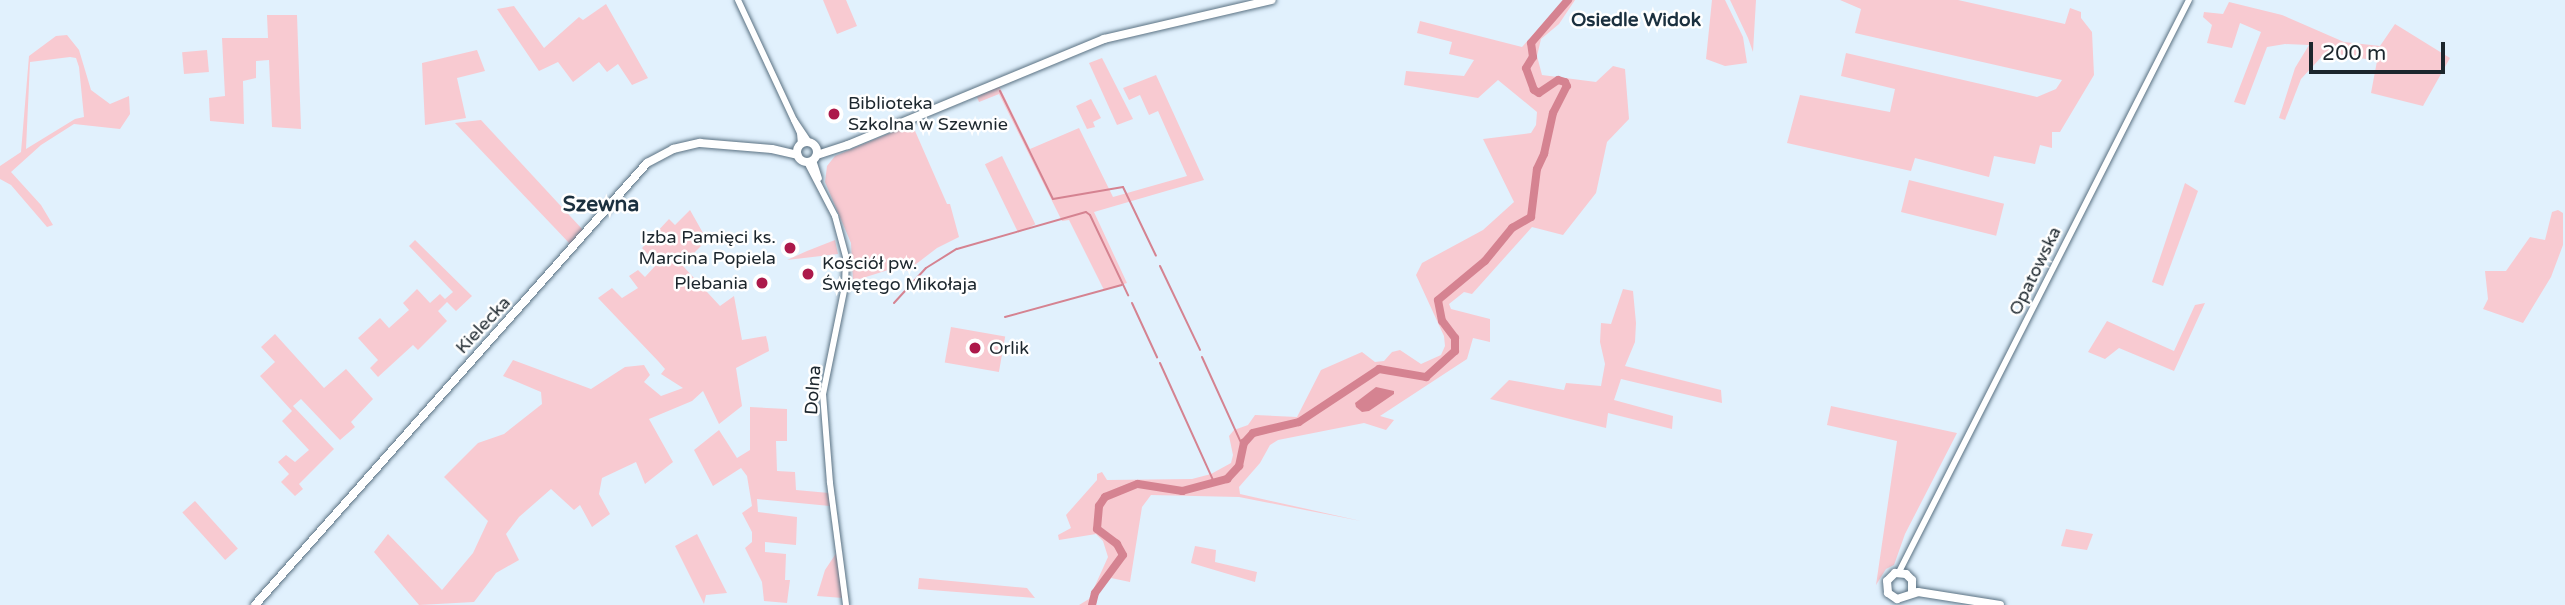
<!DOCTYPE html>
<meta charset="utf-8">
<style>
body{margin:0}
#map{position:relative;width:2565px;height:605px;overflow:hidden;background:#e1f1fd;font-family:"Varela Round",sans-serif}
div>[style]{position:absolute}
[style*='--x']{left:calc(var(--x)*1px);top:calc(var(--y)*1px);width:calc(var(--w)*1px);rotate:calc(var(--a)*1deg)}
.green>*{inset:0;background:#f8cad1;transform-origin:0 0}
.water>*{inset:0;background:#d58391}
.stream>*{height:2px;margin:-1px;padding:0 1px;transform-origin:1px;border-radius:1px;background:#d58391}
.river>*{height:8px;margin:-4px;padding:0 4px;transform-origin:4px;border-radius:4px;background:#d58391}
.roads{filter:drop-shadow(0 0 2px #5a7182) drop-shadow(0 0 2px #5a7182)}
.minor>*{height:6px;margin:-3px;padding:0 3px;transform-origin:3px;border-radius:3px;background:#fff}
.major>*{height:8px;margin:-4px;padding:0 4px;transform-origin:4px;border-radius:4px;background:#fff}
.major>.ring{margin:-4px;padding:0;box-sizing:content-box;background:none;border:8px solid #fff;border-radius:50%}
.dots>*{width:19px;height:19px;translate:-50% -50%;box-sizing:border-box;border:4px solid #fff;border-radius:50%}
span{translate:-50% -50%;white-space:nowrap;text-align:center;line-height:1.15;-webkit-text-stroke:5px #fff;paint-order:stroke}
.poi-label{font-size:18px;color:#1c262d}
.left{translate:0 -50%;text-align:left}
.right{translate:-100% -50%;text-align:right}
.street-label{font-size:18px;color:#1c262d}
.neighbourhood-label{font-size:19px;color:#1b303f;font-weight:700}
.quarter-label{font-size:21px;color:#1b303f;font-weight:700}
.scale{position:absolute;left:2309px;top:42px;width:136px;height:32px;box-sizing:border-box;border:4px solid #1c262d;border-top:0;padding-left:9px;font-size:21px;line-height:24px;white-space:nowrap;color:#1c262d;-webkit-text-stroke:5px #fff;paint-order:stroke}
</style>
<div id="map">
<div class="green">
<div style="clip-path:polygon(823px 0,846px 0,857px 26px,837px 34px)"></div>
<div style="clip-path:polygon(1564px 0,1575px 0,1559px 24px,1541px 39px,1537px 56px,1542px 75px,1596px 82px,1613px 66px,1625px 69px,1629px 119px,1607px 142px,1596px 193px,1563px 235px,1532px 227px,1472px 294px,1464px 292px,1449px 304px,1451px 309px,1490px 319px,1490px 342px,1473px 338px,1467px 359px,1380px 416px,1394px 420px,1386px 430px,1364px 423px,1278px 440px,1270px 445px,1260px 463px,1239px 487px,1240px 494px,1361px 521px,1239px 497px,1151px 495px,1142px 507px,1130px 582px,1111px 578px,1098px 592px,1096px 605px,1079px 605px,1089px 599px,1108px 557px,1103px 541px,1096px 534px,1059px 540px,1058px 535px,1071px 528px,1066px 515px,1097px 480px,1097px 474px,1102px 472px,1107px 480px,1192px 479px,1211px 474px,1231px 463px,1233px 455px,1229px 436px,1234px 430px,1248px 425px,1255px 415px,1297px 417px,1321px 370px,1362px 352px,1375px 362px,1384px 361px,1392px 352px,1400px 350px,1421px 364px,1441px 355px,1445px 346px,1444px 336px,1416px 275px,1422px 263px,1483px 230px,1514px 202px,1483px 139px,1531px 133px,1536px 125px,1537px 112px,1498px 80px,1478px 98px,1404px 85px,1406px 71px,1464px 76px,1474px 60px,1449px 54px,1452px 42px,1417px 33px,1420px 21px,1522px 47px)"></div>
<div style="clip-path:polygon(1712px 0,1725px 0,1743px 37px,1747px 63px,1725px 66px,1706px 59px)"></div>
<div style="clip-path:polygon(1730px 0,1756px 0,1753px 52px,1748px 38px)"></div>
<div style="clip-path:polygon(1840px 0,1958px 0,2065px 24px,2070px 8px,2081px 12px,2081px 18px,2092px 32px,2094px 75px,2060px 132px,2052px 132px,2052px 148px,2040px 145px,2035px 164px,1994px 156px,1989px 177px,1915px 158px,1911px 171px,1787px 143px,1800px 95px,1890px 112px,1895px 89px,1841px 76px,1846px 53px,2037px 97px,2056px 89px,2062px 80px,1855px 33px,1861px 9px)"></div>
<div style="clip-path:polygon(2229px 2px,2282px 15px,2344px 42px,2380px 46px,2395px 24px,2450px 58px,2423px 106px,2371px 93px,2377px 61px,2326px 52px,2301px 79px,2285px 120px,2279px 118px,2295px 68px,2309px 45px,2285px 44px,2267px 47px,2245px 105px,2234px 102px,2261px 32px,2240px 23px,2232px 48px,2207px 43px,2212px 25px,2203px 17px,2204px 12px,2223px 14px)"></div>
<div style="clip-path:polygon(606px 4px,648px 78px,632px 85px,618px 64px,607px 72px,599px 62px,573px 82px,558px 62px,539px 71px,497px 9px,514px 6px,544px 48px,579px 17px,583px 20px)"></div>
<div style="clip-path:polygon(267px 15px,297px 15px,301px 129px,272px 127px,269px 60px,256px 61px,256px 78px,243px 81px,244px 124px,210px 121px,209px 98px,225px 96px,222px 38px,268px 38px)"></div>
<div style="clip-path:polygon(evenodd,67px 35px,79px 50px,91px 90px,110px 104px,129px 96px,130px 114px,120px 129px,74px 124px,41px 145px,11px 172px,41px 205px,53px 225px,47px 227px,11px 185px,0 179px,0 166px,21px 152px,29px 56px,56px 36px,67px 35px,70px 57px,76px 58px,79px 67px,84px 117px,75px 119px,26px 149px,30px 62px,70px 57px)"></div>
<div style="left:207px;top:50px;width:22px;height:25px;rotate:85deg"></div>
<div style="clip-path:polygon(477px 50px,485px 71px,457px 78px,466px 118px,425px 125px,422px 63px)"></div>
<div style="clip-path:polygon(1102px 58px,1133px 119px,1117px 125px,1089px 63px)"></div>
<div style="clip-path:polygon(1156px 75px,1204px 180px,1094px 212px,1127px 283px,1104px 290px,1069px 220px,1062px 221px,999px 94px,979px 102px,977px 97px,999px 86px,1030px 149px,1079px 128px,1113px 197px,1187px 176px,1158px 111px,1149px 115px,1140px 95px,1129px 100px,1123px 88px)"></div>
<div style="clip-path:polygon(1091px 99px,1101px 118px,1093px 122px,1095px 127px,1087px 129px,1076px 106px)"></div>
<div style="clip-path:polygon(481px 120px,583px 230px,571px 245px,455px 123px)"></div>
<div style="clip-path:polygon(912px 124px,947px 204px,950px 204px,959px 237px,937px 248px,907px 271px,901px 266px,853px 281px,851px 243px,825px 182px,827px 166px,835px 156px)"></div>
<div style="left:1002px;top:156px;width:76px;height:19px;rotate:64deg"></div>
<div style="left:1909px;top:180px;width:98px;height:33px;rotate:14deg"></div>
<div style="clip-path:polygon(2185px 183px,2198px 191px,2163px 286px,2152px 282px)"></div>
<div style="clip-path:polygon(690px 210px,707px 240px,682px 265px,720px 306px,734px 296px,742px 340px,766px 336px,768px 344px,769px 351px,736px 368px,742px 406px,719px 424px,703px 391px,692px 401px,649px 419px,673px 462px,645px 484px,636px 462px,602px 478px,599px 494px,610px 514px,592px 527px,580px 505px,574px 510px,551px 489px,519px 517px,506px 534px,519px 560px,496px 573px,474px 602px,419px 605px,374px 552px,388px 534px,442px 590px,473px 553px,488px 521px,444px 477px,478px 443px,504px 434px,542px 404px,541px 392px,503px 376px,513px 360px,591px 389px,625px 367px,644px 365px,650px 375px,644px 382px,661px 396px,683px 388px,661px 374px,665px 369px,658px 361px,598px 298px,612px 288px,622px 298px,638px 288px,629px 276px,638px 270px,645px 277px,657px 264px,642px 248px,669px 219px,675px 225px)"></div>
<div style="clip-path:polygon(2558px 210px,2563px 213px,2563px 245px,2551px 277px,2523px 323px,2483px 309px,2488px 299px,2485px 271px,2506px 271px,2530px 237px,2545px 240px,2552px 212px)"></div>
<div style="clip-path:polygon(415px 240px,472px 296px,456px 311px,447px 302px,438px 311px,447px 321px,418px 350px,413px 345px,378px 377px,370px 368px,378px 360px,358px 338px,380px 318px,389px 328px,409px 310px,403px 303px,417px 289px,430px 303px,440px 294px,445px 299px,453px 292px,409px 246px)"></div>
<div style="clip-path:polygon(835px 240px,838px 254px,787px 260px,807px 251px)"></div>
<div style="clip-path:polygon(1623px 289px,1633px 291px,1636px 323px,1635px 342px,1625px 366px,1721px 390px,1722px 403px,1621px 379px,1614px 400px,1673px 416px,1672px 429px,1608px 413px,1606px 428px,1490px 399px,1509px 380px,1564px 390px,1566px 383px,1601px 386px,1605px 364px,1600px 342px,1601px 323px,1611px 324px)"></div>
<div style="clip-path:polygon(2205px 303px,2174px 371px,2119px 348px,2105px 359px,2088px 352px,2107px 321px,2174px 351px,2195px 305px)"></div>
<div style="left:951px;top:327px;width:55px;height:36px;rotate:10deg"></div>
<div style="clip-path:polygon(275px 334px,324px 388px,346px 369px,373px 399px,351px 422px,355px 427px,340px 440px,301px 399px,293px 406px,334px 449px,299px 484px,303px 489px,295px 496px,281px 482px,289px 474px,278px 462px,286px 455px,295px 462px,309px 450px,282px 421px,292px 411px,260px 376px,275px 362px,261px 347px)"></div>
<div style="clip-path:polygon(1831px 406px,1957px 433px,1905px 534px,1894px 565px,1886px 569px,1876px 585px,1897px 441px,1827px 425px)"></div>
<div style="clip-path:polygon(750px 407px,787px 409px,787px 441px,776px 441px,777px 471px,795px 472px,796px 490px,829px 493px,830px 506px,757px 499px,758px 512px,797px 517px,796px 545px,765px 542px,765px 552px,786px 554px,785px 580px,790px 580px,787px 603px,764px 601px,762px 582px,745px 548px,752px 542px,752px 532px,742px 513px,752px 506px,747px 476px,741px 468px,713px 486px,694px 450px,719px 430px,737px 458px,750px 450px)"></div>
<div style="left:195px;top:501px;width:64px;height:17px;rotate:48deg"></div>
<div style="clip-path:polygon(2066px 529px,2093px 534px,2087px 550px,2061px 546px)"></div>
<div style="clip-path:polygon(697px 534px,727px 593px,706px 595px,704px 604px,675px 546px)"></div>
<div style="clip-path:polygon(1195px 546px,1216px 550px,1215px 562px,1257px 572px,1255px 582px,1191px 563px)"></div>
<div style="clip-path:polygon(837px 552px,843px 598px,817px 596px,825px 570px)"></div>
<div style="clip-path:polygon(919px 578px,1027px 588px,1035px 598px,918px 589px)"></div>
</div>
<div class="water">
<div style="clip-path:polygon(1376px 387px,1394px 391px,1394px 394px,1369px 411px,1362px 412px,1356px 407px,1355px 403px)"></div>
</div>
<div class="stream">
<div style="--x:1000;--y:91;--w:120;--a:63.9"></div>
<div style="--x:1053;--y:199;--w:71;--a:-9.7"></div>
<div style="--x:1123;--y:187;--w:76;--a:64.4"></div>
<div style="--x:1160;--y:266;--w:93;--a:64.5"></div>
<div style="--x:894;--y:303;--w:47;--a:-47.6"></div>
<div style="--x:926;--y:268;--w:36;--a:-32"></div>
<div style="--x:957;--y:249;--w:134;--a:-16"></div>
<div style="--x:1086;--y:212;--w:5;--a:37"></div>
<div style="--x:1090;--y:215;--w:89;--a:64.6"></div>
<div style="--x:1132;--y:303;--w:60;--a:65.2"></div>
<div style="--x:1005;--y:317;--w:121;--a:-15.3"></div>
<div style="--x:1202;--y:357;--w:99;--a:65.5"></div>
<div style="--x:1160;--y:363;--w:131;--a:65.6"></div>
</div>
<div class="river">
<div style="--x:1092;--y:605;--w:12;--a:-76"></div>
<div style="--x:1095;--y:593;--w:47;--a:-53.6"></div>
<div style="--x:1123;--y:555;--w:13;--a:-119"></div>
<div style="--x:1117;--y:544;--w:25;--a:-143"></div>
<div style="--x:1097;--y:529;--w:23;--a:-85"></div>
<div style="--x:1099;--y:506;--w:11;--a:-56"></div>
<div style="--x:1105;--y:497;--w:35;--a:-22"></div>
<div style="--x:1138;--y:484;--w:45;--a:9"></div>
<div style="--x:1182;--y:491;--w:47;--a:-14.9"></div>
<div style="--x:1227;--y:479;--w:18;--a:-47"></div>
<div style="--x:1239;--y:466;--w:24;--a:-78"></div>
<div style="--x:1244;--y:443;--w:13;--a:-48"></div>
<div style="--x:1253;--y:433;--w:47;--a:-13.4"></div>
<div style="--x:1299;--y:422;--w:96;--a:-33.5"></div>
<div style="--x:1379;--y:369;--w:48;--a:9.7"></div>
<div style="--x:1426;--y:377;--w:39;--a:-42"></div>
<div style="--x:1455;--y:351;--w:13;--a:-90"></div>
<div style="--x:1455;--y:338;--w:21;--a:-127"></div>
<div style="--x:1442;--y:321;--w:21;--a:-101"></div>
<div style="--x:1438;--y:300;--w:61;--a:-39.7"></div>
<div style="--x:1485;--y:261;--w:43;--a:-50.7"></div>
<div style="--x:1512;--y:228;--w:22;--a:-30"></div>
<div style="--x:1531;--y:217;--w:48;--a:-82.9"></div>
<div style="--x:1537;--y:169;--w:17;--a:-65"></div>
<div style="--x:1544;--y:154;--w:42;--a:-77.6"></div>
<div style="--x:1553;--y:113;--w:30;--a:-63"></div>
<div style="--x:1567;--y:86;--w:4;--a:-117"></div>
<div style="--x:1565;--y:82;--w:7;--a:-164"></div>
<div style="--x:1558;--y:80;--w:23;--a:146"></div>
<div style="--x:1539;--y:93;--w:6;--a:-149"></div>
<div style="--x:1534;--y:90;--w:23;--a:-110"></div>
<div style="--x:1526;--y:68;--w:13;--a:-58"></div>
<div style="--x:1533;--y:57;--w:14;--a:-98"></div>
<div style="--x:1531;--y:43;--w:57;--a:-49.3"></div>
</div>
<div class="roads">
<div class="minor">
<div style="--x:738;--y:0;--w:147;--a:65"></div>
<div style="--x:800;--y:133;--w:11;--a:85"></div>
<div style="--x:794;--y:120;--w:27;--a:56"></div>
<div style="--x:813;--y:160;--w:19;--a:72"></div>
<div style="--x:807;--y:162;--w:61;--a:62.6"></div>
<div style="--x:835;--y:216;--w:42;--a:75"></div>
<div style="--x:846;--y:257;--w:29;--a:92"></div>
<div style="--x:845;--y:286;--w:110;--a:101.5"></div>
<div style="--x:823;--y:394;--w:89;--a:85.5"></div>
<div style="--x:830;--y:483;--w:123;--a:82.5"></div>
<div style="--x:1899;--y:572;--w:641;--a:-63.12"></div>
</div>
<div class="major">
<div class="ring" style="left:797px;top:142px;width:12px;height:12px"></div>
<div style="--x:817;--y:155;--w:33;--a:-18"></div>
<div style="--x:848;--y:145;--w:277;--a:-22.5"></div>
<div style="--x:1104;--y:39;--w:172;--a:-13.1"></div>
<div style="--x:1912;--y:592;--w:12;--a:-90"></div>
<div style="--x:1912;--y:580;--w:8;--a:-135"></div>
<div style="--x:1906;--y:574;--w:11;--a:-175"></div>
<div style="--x:1895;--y:573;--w:11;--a:135"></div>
<div style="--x:1887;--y:581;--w:12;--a:85"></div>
<div style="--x:1888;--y:593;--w:11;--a:34"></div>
<div style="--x:1897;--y:599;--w:22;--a:-18"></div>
<div style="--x:1918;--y:592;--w:83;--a:9"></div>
<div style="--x:255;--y:605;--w:591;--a:-48.43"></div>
<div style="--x:647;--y:163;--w:30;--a:-28"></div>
<div style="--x:673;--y:149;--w:28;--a:-13"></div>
<div style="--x:700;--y:143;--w:72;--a:4.8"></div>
<div style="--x:772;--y:149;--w:26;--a:13"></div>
</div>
</div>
<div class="dots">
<div style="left:834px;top:114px;background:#ac194a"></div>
<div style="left:790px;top:248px;background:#ac194a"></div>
<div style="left:808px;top:274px;background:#ac194a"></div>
<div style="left:762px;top:283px;background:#ac194a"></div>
<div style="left:975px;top:348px;background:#ac194a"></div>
</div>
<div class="poi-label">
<span class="left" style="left:848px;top:114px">Biblioteka<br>Szkolna w Szewnie</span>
<span class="right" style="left:776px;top:248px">Izba Pamięci ks.<br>Marcina Popiela</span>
<span class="left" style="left:822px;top:274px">Kościół pw.<br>Świętego Mikołaja</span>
<span class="right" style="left:748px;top:283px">Plebania</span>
<span class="left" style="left:989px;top:348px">Orlik</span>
</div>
<div class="street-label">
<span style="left:2035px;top:271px;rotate:-64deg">Opatowska</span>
<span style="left:483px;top:325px;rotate:-47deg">Kielecka</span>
<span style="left:813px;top:390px;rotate:-86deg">Dolna</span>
</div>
<div class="neighbourhood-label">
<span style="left:1636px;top:21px">Osiedle Widok</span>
</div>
<div class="quarter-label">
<span style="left:601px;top:205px">Szewna</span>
</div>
<div class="scale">200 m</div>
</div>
